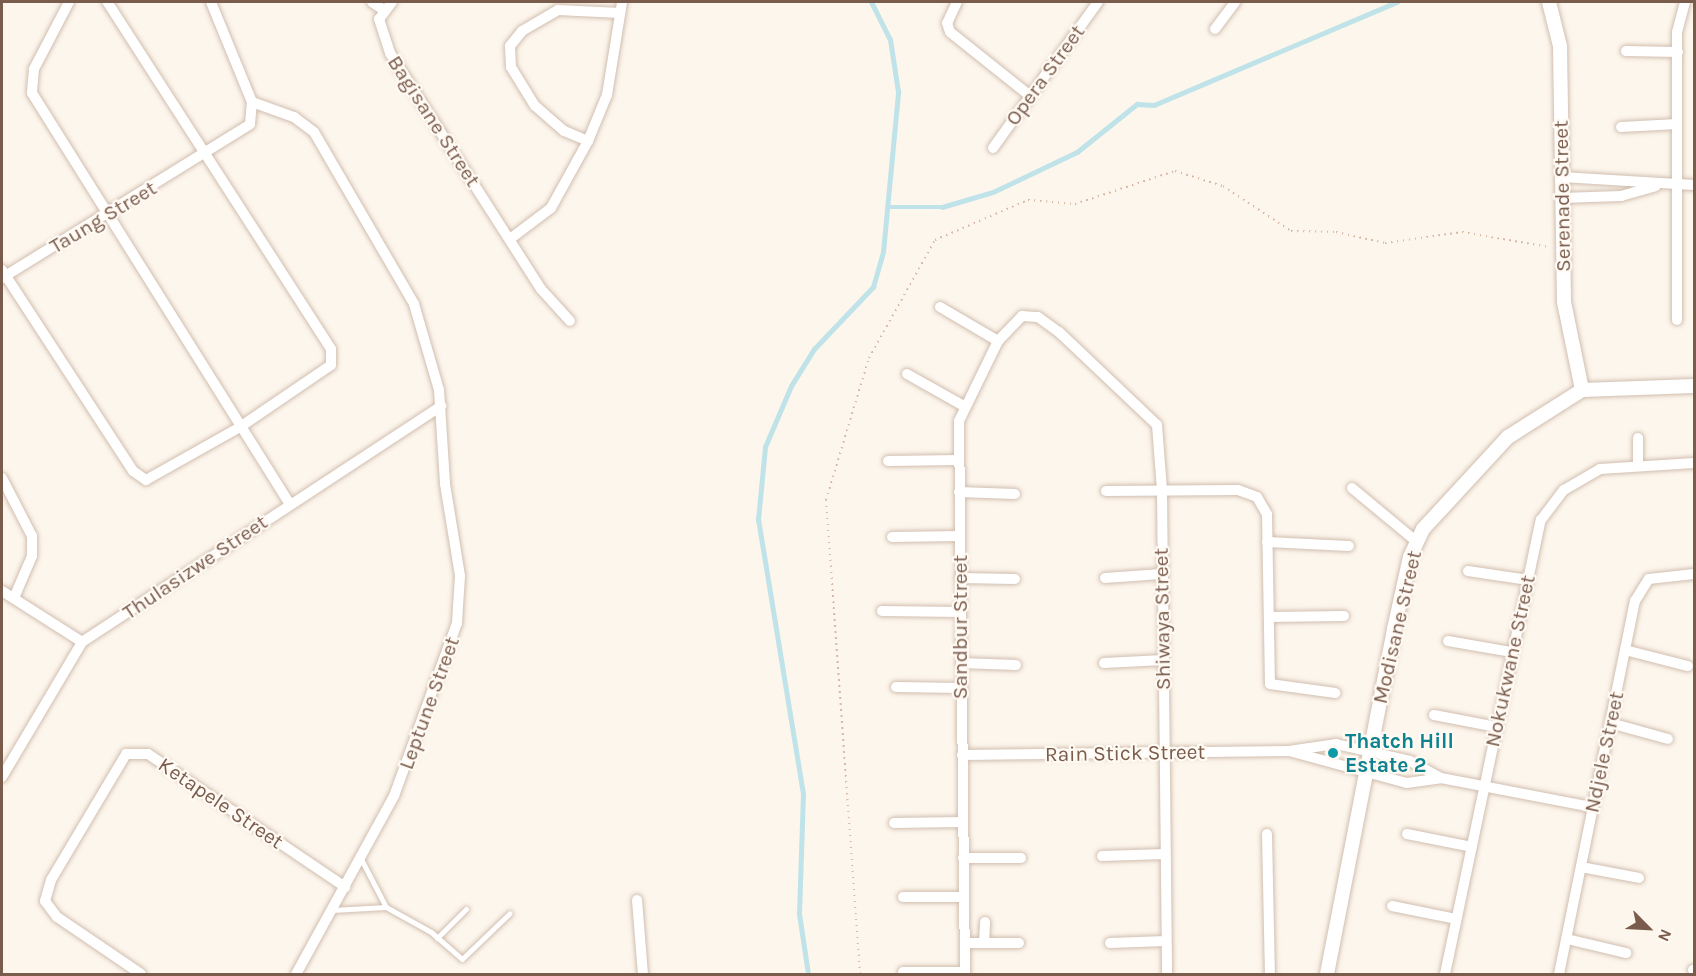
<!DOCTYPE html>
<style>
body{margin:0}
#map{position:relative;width:1696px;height:976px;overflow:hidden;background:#fdf6ec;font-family:Karla,sans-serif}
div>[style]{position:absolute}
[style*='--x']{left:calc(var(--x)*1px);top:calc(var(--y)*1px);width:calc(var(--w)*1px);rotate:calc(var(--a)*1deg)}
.stream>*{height:4.5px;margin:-2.25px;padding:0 2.25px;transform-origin:2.25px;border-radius:2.25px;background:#bfe3e8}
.path>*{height:2px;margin-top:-1px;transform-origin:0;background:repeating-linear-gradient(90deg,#d9b8a5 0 1.5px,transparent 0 6px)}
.roads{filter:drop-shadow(0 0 2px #d1beb0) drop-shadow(0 0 2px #d1beb0)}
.service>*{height:5px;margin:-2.5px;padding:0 2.5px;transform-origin:2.5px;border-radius:2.5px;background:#fff}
.minor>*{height:10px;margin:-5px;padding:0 5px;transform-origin:5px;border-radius:5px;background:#fff}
.tertiary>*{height:14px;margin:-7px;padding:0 7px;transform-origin:7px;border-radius:7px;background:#fff}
.dots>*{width:16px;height:16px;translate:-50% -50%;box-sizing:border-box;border:3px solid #fffaf3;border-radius:50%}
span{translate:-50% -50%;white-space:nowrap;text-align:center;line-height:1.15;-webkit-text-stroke:4.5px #fffaf3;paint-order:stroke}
.street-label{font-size:21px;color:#7a5c4d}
.culture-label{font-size:21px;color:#0d838f;font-weight:700}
.left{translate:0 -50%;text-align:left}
.frame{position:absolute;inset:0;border:3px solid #7a5c4d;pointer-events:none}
.north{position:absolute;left:1618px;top:898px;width:60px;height:60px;-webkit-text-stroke:4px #fffaf3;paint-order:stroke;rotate:114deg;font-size:16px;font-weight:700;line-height:24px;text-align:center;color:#7a5c4d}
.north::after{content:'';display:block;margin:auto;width:21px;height:27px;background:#7a5c4d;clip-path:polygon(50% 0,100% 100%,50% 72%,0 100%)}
</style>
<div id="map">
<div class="stream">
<div style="--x:891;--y:207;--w:51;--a:0"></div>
<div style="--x:942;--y:207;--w:53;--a:-16.4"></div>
<div style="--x:993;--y:192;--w:93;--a:-25.5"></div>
<div style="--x:1077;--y:152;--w:77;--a:-38.7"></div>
<div style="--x:1137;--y:104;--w:17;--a:3"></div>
<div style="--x:1154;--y:105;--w:264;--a:-23"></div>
<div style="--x:808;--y:974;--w:61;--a:-98.5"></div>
<div style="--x:799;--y:914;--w:120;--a:-88.1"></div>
<div style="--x:803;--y:794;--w:278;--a:-99.3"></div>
<div style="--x:758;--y:520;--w:73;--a:-84.5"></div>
<div style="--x:765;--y:447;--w:66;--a:-66.9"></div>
<div style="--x:791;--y:386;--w:44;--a:-58.1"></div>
<div style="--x:814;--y:349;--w:86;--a:-46.4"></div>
<div style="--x:873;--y:287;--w:36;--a:-74"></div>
<div style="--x:883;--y:252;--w:161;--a:-84.6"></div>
<div style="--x:898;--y:92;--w:53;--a:-98.7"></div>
<div style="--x:890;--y:40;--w:42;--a:-116.6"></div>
</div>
<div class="path">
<div style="--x:860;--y:974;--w:475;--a:-94.1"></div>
<div style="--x:826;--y:500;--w:148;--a:-73.2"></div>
<div style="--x:869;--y:358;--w:135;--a:-60.8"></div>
<div style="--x:935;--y:240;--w:101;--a:-23.3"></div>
<div style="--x:1028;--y:200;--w:47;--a:4.9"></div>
<div style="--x:1075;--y:204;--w:105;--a:-18.3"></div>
<div style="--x:1175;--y:171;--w:50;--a:17.4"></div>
<div style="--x:1223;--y:186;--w:82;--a:33.5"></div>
<div style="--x:1291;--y:231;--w:45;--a:1.3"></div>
<div style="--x:1336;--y:232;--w:50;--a:12.7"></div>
<div style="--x:1385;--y:243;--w:78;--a:-8.1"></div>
<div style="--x:1462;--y:232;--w:88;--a:9.8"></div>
</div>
<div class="roads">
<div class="service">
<div style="--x:361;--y:859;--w:54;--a:62.5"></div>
<div style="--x:332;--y:910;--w:54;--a:-3.2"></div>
<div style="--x:386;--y:907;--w:51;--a:29.1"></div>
<div style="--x:431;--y:932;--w:41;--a:41.1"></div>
<div style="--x:462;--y:959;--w:66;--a:-43.8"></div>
<div style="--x:437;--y:938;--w:41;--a:-45"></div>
</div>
<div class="minor">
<div style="--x:69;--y:2;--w:76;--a:117.6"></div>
<div style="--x:34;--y:69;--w:24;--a:95"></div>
<div style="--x:32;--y:93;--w:485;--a:57.9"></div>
<div style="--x:372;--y:2;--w:14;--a:34"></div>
<div style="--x:392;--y:2;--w:21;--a:127"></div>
<div style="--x:379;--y:19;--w:36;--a:72"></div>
<div style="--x:390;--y:53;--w:280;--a:57.4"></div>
<div style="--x:541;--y:289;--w:43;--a:47.8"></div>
<div style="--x:957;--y:2;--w:23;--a:115"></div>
<div style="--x:947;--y:23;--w:9;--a:72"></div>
<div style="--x:950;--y:32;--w:101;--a:38.6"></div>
<div style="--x:1215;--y:29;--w:34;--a:-53"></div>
<div style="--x:1626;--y:51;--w:52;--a:1.1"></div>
<div style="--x:252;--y:102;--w:45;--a:19.7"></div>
<div style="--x:294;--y:117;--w:25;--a:37"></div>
<div style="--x:314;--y:132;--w:199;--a:59.8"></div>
<div style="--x:414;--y:304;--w:90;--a:73.8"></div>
<div style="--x:439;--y:390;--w:94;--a:86.3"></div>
<div style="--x:445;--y:484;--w:93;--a:80.7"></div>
<div style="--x:460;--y:576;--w:47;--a:93.7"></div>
<div style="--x:457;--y:623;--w:184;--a:110"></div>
<div style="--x:394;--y:796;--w:203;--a:118.8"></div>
<div style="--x:1621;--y:127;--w:56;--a:-3.1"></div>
<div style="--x:588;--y:141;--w:26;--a:-157"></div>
<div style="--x:564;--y:131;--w:38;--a:-139"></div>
<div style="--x:535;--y:106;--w:46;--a:-121.6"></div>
<div style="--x:511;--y:67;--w:21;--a:-93"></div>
<div style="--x:510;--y:46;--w:19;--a:-51"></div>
<div style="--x:522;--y:31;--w:42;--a:-30.3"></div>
<div style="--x:558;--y:10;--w:62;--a:2.8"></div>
<div style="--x:993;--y:148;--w:180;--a:-54.3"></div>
<div style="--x:1562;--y:177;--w:132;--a:3.5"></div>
<div style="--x:1562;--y:198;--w:59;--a:-1.9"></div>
<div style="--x:1621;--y:196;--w:36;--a:-16"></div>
<div style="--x:510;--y:239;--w:51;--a:-37.1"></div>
<div style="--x:551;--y:208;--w:77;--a:-61.1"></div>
<div style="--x:588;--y:141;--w:50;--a:-67.6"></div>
<div style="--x:607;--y:95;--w:94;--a:-80.8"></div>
<div style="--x:2;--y:270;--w:240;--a:56.9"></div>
<div style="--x:133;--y:471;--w:16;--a:35"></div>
<div style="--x:146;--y:480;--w:108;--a:-29.4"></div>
<div style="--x:240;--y:427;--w:110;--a:-34.3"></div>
<div style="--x:331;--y:365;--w:16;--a:-90"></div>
<div style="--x:331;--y:349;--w:413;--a:-122.8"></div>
<div style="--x:2;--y:278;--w:292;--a:-31.8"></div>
<div style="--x:250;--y:124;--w:22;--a:-85"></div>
<div style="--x:252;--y:102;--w:108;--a:-112.3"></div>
<div style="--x:940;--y:307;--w:67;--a:30.4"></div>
<div style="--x:1677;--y:320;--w:288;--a:-90"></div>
<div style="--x:1677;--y:32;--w:31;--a:-75"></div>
<div style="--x:907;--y:374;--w:63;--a:29.4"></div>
<div style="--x:1638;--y:438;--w:26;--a:90"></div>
<div style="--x:888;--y:461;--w:71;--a:-0.8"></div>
<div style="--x:2;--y:478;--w:65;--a:62.7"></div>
<div style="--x:32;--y:536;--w:20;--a:90"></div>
<div style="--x:32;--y:556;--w:46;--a:113.2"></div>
<div style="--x:1352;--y:488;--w:85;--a:39.7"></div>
<div style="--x:1106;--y:491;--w:132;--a:-0.4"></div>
<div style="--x:1238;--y:490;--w:20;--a:20"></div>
<div style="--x:1257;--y:497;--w:20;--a:60"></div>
<div style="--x:1267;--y:514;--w:170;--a:89"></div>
<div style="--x:1270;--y:684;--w:66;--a:7.9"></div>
<div style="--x:959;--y:492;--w:56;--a:2"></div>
<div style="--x:892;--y:537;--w:68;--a:-0.8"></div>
<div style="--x:1267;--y:542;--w:82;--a:2.8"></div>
<div style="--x:1468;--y:571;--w:61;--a:8.5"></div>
<div style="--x:960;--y:578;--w:55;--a:1"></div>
<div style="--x:1105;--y:578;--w:56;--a:-4.1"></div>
<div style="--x:2;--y:591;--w:95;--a:32.5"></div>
<div style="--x:882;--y:611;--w:79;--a:0.7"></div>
<div style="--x:1269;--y:617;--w:75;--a:-0.8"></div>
<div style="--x:1448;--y:641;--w:65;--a:9.8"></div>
<div style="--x:1625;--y:650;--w:65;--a:14.3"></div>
<div style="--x:961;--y:663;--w:55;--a:2.1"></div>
<div style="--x:1104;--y:663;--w:59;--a:-2.9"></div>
<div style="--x:896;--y:687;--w:65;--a:0.9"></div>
<div style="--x:1434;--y:715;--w:64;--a:10.8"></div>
<div style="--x:1610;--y:723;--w:60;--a:15.4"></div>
<div style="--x:1289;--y:751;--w:48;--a:-8.5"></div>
<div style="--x:1336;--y:744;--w:76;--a:12.9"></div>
<div style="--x:1410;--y:761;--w:35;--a:29"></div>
<div style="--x:1441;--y:778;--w:154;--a:10.9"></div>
<div style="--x:962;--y:755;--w:327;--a:-0.7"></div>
<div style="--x:1289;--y:751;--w:122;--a:15.2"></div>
<div style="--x:1407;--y:783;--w:34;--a:-8"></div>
<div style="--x:2;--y:777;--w:157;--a:-59.3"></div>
<div style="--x:82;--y:642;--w:430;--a:-33.3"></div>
<div style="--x:894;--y:823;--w:69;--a:-0.8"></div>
<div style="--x:1267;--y:834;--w:140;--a:88.8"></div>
<div style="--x:1407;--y:834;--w:66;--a:11.3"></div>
<div style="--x:1102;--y:856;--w:63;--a:-1.8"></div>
<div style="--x:963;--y:858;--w:58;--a:0"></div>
<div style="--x:1581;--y:867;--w:59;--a:10.7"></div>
<div style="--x:903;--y:897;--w:61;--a:0"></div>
<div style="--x:637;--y:900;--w:74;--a:85.4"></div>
<div style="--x:1392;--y:906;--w:65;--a:11.5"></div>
<div style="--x:1567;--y:939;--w:61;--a:13.3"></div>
<div style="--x:965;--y:943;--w:54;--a:0"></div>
<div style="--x:984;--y:943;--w:21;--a:-87"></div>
<div style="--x:1110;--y:943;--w:56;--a:-2"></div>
<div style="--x:1693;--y:970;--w:1;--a:0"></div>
<div style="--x:903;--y:972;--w:62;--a:0"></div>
<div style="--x:141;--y:974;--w:102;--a:-145.8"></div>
<div style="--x:57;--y:917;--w:20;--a:-127"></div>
<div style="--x:45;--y:901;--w:22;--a:-74"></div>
<div style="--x:51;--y:880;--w:147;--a:-59.2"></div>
<div style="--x:126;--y:754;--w:22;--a:0"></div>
<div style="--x:148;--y:754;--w:238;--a:34"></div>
<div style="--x:965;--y:974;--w:553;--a:-90.62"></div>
<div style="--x:959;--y:421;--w:89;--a:-64"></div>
<div style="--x:998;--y:341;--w:35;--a:-46"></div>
<div style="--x:1022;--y:316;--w:16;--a:4"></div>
<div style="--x:1038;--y:317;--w:26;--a:36"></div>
<div style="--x:1059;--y:332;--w:135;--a:43.5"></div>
<div style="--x:1157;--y:425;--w:65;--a:85.6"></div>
<div style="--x:1162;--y:490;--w:484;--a:89.4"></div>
<div style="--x:1445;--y:974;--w:464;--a:-78.1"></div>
<div style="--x:1541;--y:520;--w:38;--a:-53"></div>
<div style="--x:1564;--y:490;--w:42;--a:-30.3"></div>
<div style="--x:1600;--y:469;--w:94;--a:-3.7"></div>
<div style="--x:1559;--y:974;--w:381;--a:-78.5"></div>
<div style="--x:1635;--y:601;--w:26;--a:-58"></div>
<div style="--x:1649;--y:579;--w:45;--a:-6.3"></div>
</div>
<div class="tertiary">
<div style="--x:1549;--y:2;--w:45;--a:76"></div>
<div style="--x:1560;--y:46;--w:256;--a:89.1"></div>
<div style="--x:1564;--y:302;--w:90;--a:78.4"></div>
<div style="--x:1327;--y:974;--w:351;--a:-79"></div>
<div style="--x:1394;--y:629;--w:74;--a:-77.5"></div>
<div style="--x:1410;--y:557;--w:31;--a:-65"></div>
<div style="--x:1423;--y:529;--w:125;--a:-47.3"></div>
<div style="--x:1508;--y:437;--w:88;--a:-32.4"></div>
<div style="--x:1582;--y:390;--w:112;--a:-2"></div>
</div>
</div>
<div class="dots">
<div style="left:1333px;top:753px;background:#0f9aa8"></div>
</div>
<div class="street-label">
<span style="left:1045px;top:75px;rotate:-54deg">Opera Street</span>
<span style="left:434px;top:121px;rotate:57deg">Bagisane Street</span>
<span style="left:1562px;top:196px;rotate:-91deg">Serenade Street</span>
<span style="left:103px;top:217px;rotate:-31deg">Taung Street</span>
<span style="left:195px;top:567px;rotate:-34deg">Thulasizwe Street</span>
<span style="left:1162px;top:619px;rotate:-91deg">Shiwaya Street</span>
<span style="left:960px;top:627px;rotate:-90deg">Sandbur Street</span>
<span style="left:1397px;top:627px;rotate:-77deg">Modisane Street</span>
<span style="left:1510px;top:661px;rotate:-78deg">Nokukwane Street</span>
<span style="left:429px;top:703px;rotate:-70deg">Leptune Street</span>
<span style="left:1604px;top:752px;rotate:-78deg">Ndjele Street</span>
<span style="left:1125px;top:753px;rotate:-1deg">Rain Stick Street</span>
<span style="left:221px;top:803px;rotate:34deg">Ketapele Street</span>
</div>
<div class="culture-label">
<span class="left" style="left:1345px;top:753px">Thatch Hill<br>Estate 2</span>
</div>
<div class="frame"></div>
<div class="north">N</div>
</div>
